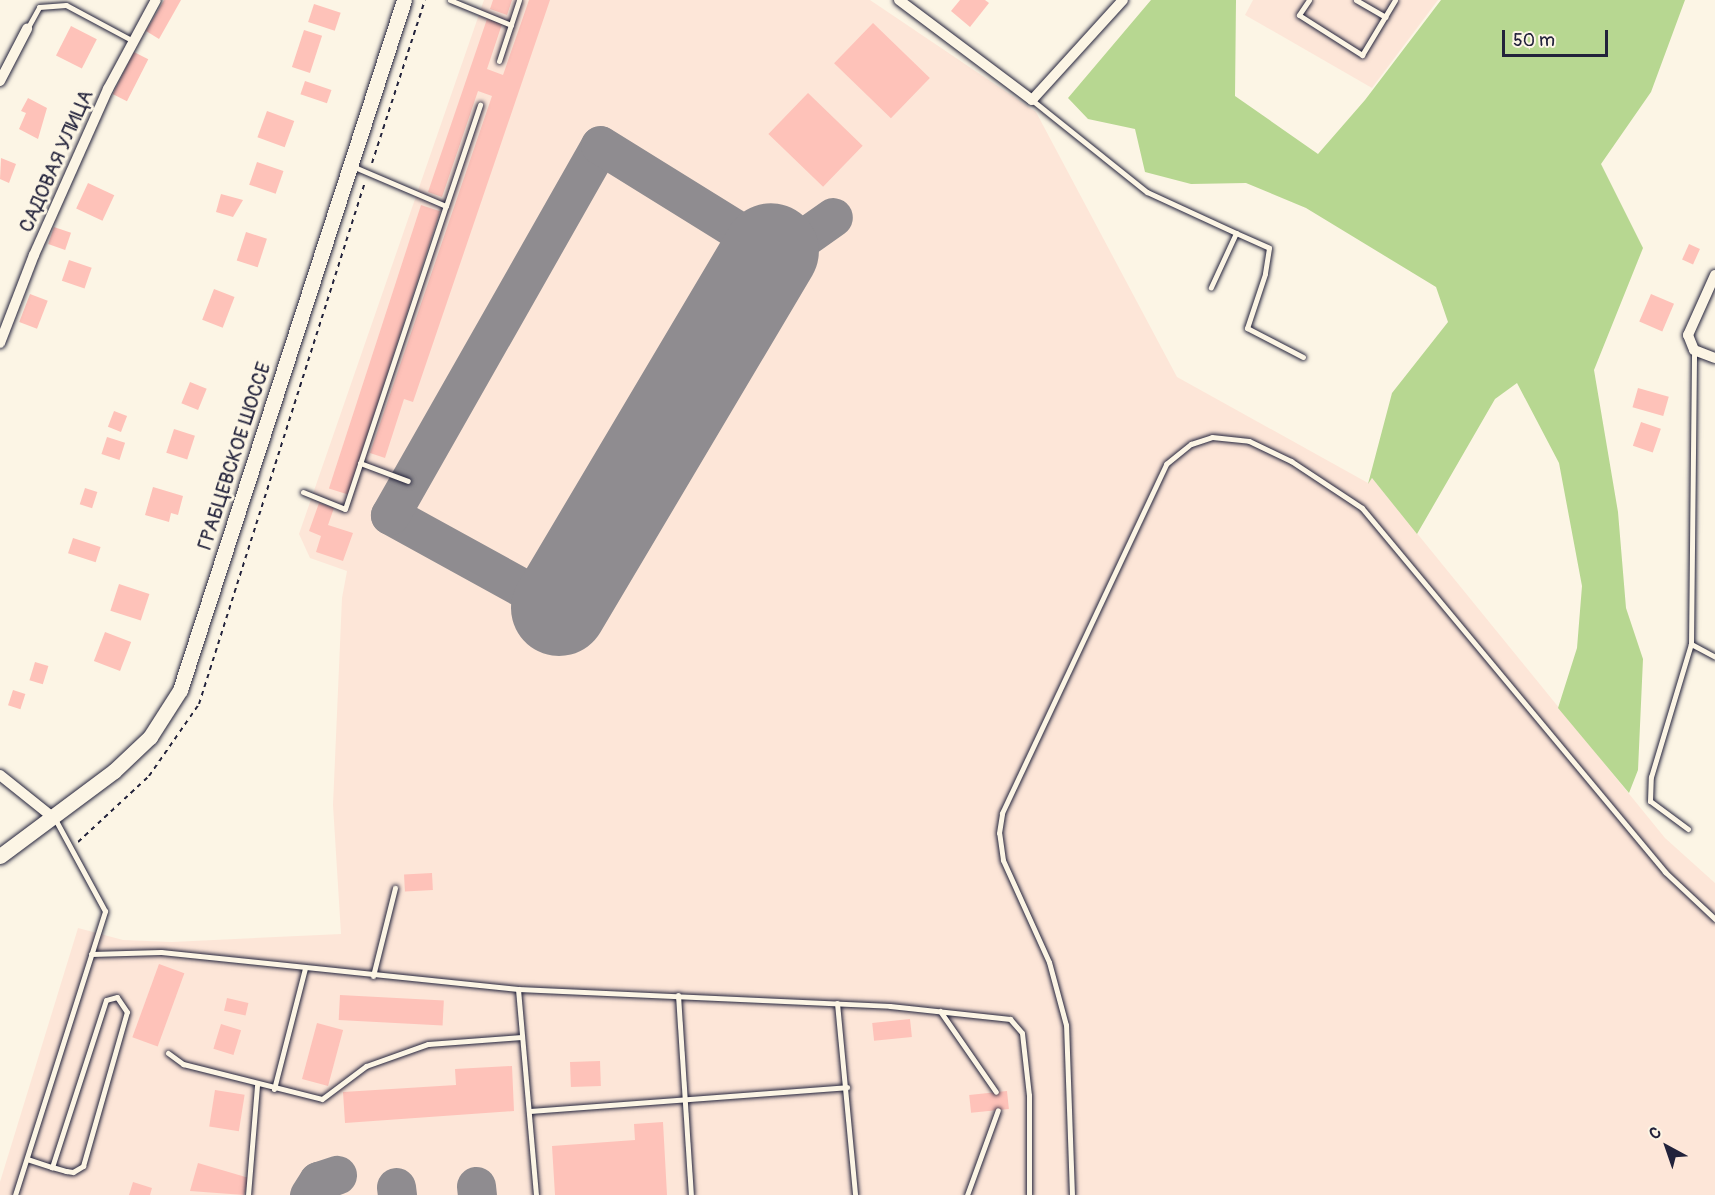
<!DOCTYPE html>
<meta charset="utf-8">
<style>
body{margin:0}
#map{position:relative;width:1715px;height:1195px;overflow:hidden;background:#fcf5e5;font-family:Pangolin,sans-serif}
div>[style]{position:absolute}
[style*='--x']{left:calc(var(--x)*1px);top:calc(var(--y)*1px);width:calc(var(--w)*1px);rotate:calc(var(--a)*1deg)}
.built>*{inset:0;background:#fde6d8}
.green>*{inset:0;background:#b7d791}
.taxiway>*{height:39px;margin:-19.5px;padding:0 19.5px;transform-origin:19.5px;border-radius:19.5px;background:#8f8c90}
.runway>*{height:96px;margin:-48px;padding:0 48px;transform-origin:48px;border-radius:48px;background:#8f8c90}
.building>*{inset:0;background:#fec2b9;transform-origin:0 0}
.path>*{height:2px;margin-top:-1px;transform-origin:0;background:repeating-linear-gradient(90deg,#22223b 0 4.5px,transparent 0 9px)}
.roads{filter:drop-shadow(0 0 2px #22223b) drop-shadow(0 0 2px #22223b)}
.lane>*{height:5px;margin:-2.5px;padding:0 2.5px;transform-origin:2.5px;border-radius:2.5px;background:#fcf5e5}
.street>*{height:10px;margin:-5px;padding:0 5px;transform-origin:5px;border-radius:5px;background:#fcf5e5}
.secondary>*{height:15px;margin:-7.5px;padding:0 7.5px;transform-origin:7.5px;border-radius:7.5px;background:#fcf5e5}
span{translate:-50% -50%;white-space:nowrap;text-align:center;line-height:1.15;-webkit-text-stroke:6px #fcf5e5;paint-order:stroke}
.street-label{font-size:20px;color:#22223b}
.north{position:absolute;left:1637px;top:1117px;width:60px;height:60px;-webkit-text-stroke:4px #fcf5e5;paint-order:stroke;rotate:320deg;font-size:16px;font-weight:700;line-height:24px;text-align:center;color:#22223b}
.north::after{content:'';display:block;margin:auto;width:21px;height:27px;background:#22223b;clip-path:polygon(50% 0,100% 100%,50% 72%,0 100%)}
.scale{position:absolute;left:1502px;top:30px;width:106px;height:27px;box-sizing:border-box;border:3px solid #22223b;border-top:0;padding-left:8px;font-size:18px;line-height:21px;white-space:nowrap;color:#22223b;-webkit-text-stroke:4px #fcf5e5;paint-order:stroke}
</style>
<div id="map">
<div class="built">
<div style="clip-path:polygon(484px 0,870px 0,1036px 112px,1177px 377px,1368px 483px,1372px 478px,1665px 838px,1715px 883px,1715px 1195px,0 1195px,0 1182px,78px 928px,123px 940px,172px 942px,341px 934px,333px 805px,342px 598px,347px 571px,310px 558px,299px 534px)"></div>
<div style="clip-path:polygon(1253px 0,1438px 0,1372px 88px,1245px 15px)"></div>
</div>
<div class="green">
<div style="clip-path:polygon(1151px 0,1236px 0,1235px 96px,1318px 154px,1365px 100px,1441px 0,1685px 0,1651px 92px,1601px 164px,1643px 248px,1594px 370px,1618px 512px,1626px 608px,1643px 659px,1638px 770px,1629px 793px,1558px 708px,1577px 648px,1582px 586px,1559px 463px,1517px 383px,1495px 399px,1417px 534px,1372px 478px,1368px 484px,1392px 393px,1448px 322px,1436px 287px,1306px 208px,1246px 183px,1191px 184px,1145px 172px,1135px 129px,1088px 119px,1068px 98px)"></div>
</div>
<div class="taxiway">
<div style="--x:559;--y:608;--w:193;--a:-151.2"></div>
<div style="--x:390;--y:515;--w:425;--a:-60.4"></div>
<div style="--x:600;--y:145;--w:201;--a:31.8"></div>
<div style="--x:771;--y:251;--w:22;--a:-13"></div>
<div style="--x:792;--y:246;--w:50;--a:-35.3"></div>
<div style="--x:476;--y:1186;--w:9;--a:84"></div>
<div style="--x:396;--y:1187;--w:8;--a:83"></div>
<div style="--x:309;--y:1195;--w:17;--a:-57"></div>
<div style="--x:318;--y:1181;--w:20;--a:-18"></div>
</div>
<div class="runway">
<div style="--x:559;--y:608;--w:415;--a:-59.3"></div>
</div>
<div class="building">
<div style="clip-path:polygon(164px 0,181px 0,159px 39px,146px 31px)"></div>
<div style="clip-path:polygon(493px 0,512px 0,507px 15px,490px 9px)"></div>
<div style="clip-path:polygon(529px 0,550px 0,413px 402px,404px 399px,385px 458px,370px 453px,492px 96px,478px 91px,442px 197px,428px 192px,487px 19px,502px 24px,487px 69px,503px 75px)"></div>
<div style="clip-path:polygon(960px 0,985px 0,989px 3px,970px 27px,951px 11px)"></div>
<div style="left:314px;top:4px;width:28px;height:19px;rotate:18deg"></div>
<div style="left:873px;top:23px;width:79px;height:56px;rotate:44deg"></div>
<div style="left:71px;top:26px;width:29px;height:33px;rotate:27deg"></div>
<div style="left:304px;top:30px;width:19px;height:39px;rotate:18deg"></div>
<div style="left:134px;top:52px;width:16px;height:47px;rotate:27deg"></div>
<div style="left:305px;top:81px;width:28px;height:14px;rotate:19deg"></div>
<div style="left:808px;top:93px;width:76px;height:57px;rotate:44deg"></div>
<div style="clip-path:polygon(28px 98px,47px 108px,38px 139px,19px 129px,26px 113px,21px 111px)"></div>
<div style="left:267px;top:111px;width:29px;height:28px;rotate:20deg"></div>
<div style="clip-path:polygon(1px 158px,16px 164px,9px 183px,0 179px)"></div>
<div style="left:257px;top:162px;width:28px;height:24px;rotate:19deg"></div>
<div style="left:88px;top:183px;width:29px;height:28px;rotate:25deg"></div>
<div style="clip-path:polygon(221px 194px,243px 200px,233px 217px,216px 212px)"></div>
<div style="left:421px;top:205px;width:20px;height:298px;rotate:18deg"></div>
<div style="left:54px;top:227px;width:18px;height:18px;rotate:19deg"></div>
<div style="left:246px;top:232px;width:22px;height:30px;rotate:18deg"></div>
<div style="left:1689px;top:244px;width:12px;height:17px;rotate:24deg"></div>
<div style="left:69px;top:260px;width:24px;height:22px;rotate:19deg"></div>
<div style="left:214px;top:289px;width:22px;height:33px;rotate:21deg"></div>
<div style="left:30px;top:294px;width:19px;height:30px;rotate:21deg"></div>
<div style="left:1651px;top:294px;width:25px;height:30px;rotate:23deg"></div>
<div style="left:190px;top:382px;width:18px;height:23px;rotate:22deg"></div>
<div style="left:1638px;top:388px;width:32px;height:20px;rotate:16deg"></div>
<div style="left:114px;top:411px;width:14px;height:17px;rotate:21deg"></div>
<div style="left:1641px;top:422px;width:21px;height:25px;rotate:19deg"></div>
<div style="left:174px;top:429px;width:22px;height:25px;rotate:18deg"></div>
<div style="left:107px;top:437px;width:19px;height:18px;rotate:18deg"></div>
<div style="clip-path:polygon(153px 487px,183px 496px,178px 515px,171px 513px,169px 522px,145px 515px)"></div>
<div style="left:85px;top:488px;width:13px;height:17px;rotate:18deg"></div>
<div style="clip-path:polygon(319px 503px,334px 508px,328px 525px,353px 533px,343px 561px,316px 552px,321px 536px,309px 531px)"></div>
<div style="left:73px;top:538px;width:29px;height:16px;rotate:18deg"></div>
<div style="left:119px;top:584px;width:32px;height:28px;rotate:18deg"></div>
<div style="left:105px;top:632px;width:28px;height:31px;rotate:21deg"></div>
<div style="left:35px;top:662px;width:14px;height:19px;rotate:17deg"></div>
<div style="left:13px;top:690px;width:13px;height:16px;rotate:18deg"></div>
<div style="left:432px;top:873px;width:17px;height:28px;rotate:87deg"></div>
<div style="left:159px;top:964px;width:27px;height:78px;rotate:20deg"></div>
<div style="left:340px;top:995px;width:104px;height:25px;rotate:3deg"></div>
<div style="left:227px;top:998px;width:22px;height:13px;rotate:13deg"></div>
<div style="left:910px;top:1019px;width:18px;height:38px;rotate:84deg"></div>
<div style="left:317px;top:1023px;width:27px;height:58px;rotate:15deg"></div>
<div style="left:221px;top:1024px;width:21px;height:26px;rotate:17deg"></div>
<div style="left:600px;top:1061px;width:25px;height:30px;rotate:88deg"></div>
<div style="clip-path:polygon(512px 1066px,514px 1111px,345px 1123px,343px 1092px,456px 1085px,455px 1069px)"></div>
<div style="left:215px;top:1090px;width:30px;height:37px;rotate:9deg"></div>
<div style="left:1007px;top:1091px;width:18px;height:38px;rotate:84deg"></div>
<div style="clip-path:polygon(663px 1122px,667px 1195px,555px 1195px,552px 1146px,635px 1140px,634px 1124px)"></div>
<div style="clip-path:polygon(198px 1163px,249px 1178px,244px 1195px,190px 1191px)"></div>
<div style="clip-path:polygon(133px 1182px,152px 1188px,150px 1195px,129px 1195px)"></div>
</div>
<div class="path">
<div style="--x:372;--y:163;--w:171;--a:-72"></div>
<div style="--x:78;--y:842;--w:97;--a:-42.9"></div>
<div style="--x:149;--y:776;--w:88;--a:-55.2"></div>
<div style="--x:199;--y:704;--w:548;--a:-72.36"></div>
</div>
<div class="roads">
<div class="lane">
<div style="--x:450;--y:0;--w:66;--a:22.3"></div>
<div style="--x:1309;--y:0;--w:18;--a:124"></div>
<div style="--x:1299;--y:15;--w:75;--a:32.4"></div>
<div style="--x:1362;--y:55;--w:64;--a:-59"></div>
<div style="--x:1356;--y:0;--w:34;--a:30"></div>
<div style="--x:27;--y:29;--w:25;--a:-61"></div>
<div style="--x:39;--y:7;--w:27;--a:-4"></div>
<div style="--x:66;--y:5;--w:76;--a:28.2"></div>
<div style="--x:499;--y:61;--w:64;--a:-71.8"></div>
<div style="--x:1032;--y:100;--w:147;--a:38.7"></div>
<div style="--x:1147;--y:192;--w:98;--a:24.7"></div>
<div style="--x:1236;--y:233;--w:60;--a:114.8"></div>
<div style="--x:352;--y:166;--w:102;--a:23.1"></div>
<div style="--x:446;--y:206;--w:107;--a:-71.4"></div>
<div style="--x:1236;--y:233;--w:36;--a:24"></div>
<div style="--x:1269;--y:248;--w:26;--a:99"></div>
<div style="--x:1265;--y:274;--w:57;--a:108.4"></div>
<div style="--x:1247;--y:328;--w:63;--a:27.4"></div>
<div style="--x:360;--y:463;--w:51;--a:20.6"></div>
<div style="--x:303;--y:492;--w:45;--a:22"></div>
<div style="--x:345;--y:509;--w:319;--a:-71.6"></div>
<div style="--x:1691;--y:644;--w:27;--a:28"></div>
<div style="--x:1688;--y:829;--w:47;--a:-143.6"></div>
<div style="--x:1650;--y:801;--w:24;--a:-88"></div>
<div style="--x:1651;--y:777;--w:139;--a:-73.3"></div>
<div style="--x:1691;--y:644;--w:294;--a:-89.4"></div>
<div style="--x:91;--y:954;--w:70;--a:-1.6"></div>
<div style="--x:161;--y:952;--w:359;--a:5.9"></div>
<div style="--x:518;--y:989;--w:372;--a:2.6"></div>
<div style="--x:890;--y:1006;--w:121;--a:6.2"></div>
<div style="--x:1010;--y:1019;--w:18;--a:49"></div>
<div style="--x:1022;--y:1033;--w:62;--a:83.6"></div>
<div style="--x:1029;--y:1095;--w:100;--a:90"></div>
<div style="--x:373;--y:976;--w:91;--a:-76"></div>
<div style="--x:518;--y:989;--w:207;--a:85"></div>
<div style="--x:678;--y:995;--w:200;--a:86.3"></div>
<div style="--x:837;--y:1003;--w:193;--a:84.6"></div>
<div style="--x:940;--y:1011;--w:98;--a:55.3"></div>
<div style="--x:168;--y:1053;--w:19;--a:36"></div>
<div style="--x:183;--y:1064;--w:143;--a:14.1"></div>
<div style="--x:322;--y:1099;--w:55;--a:-36.9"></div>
<div style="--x:366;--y:1066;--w:66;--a:-19.5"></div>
<div style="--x:428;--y:1044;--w:94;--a:-4.3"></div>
<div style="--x:274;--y:1089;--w:125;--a:-75.6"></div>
<div style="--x:529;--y:1111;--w:319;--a:-4.3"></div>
<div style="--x:27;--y:1159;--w:26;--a:18"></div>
<div style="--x:52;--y:1167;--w:15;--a:16"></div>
<div style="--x:66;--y:1171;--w:7;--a:8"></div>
<div style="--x:73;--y:1172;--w:12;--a:-31"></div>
<div style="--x:83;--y:1166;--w:160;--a:-74.1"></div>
<div style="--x:127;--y:1012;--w:18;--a:-124"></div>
<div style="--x:117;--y:997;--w:11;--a:165"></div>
<div style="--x:106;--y:1000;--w:176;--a:107.9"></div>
<div style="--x:15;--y:1195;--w:298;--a:-72.4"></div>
<div style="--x:105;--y:911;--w:105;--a:-118.5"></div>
<div style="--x:248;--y:1195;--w:110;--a:-85.3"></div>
<div style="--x:967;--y:1195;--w:90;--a:-70"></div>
<div style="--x:1072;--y:1195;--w:170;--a:-92"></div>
<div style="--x:1066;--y:1025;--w:65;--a:-105.1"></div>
<div style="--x:1049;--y:962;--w:112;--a:-114.3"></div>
<div style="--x:1003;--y:860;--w:27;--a:-98"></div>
<div style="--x:999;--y:833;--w:20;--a:-81"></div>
<div style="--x:1002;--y:813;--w:386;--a:-64.8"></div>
<div style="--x:1166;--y:464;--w:32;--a:-39"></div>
<div style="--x:1191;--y:444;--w:22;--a:-18"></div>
<div style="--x:1212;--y:437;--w:37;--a:6"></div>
<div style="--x:1249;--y:441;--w:47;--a:25.5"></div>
<div style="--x:1291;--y:461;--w:85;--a:33.5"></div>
<div style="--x:1362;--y:508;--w:474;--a:50.2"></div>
<div style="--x:1665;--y:872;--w:69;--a:43.2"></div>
</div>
<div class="street">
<div style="--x:899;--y:0;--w:166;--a:36.9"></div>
<div style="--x:1032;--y:100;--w:135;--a:-47.7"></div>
<div style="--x:0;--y:81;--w:59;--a:-62.6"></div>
<div style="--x:1715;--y:275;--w:66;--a:114.2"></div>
<div style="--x:1688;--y:335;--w:16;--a:68"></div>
<div style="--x:1694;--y:350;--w:22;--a:21"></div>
<div style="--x:0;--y:343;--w:94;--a:-68.9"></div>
<div style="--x:34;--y:255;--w:182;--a:-66"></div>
<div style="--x:108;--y:89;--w:101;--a:-61.7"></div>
<div style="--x:0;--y:775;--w:70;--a:38.7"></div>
</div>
<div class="secondary">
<div style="--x:0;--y:856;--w:142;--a:-36.7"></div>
<div style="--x:114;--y:771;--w:50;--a:-43.4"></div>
<div style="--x:150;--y:737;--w:56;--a:-57.4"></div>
<div style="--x:180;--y:690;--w:725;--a:-72.01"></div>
</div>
</div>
<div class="street-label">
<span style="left:56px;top:161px;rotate:-66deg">САДОВАЯ УЛИЦА</span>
<span style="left:234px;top:456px;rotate:-72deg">ГРАБЦЕВСКОЕ ШОССЕ</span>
</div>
<div class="north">С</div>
<div class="scale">50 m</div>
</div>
